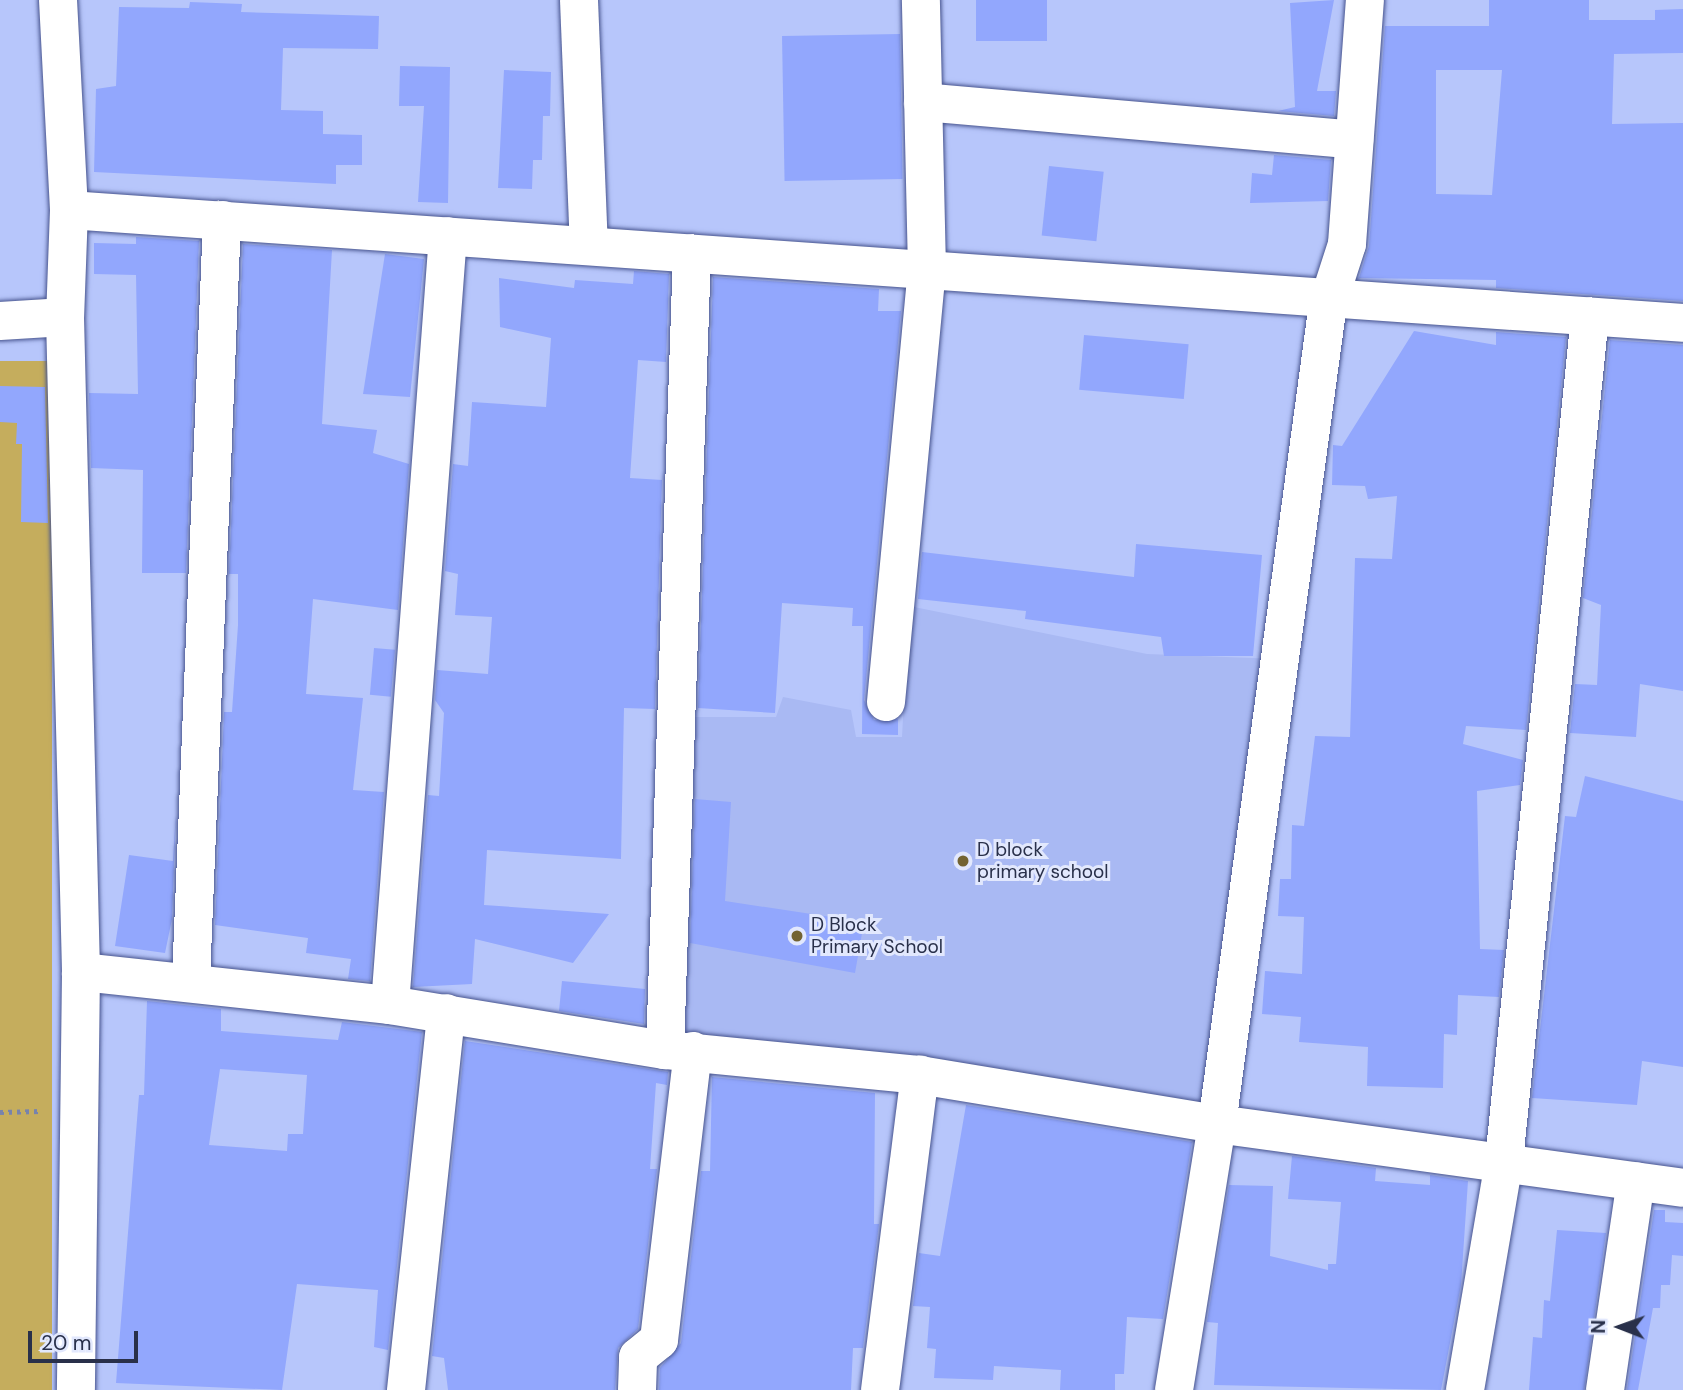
<!DOCTYPE html>
<style>
body{margin:0}
#map{position:relative;width:1683px;height:1390px;overflow:hidden;background:#b7c6fb;font-family:"DM Sans",sans-serif}
div>[style]{position:absolute}
[style*='--x']{left:calc(var(--x)*1px);top:calc(var(--y)*1px);width:calc(var(--w)*1px);rotate:calc(var(--a)*1deg)}
.built>*{inset:0;background:#a9b9f3}
.green>*{inset:0;background:#c5ad5d;transform-origin:0 0}
.building>*{inset:0;background:#92a7fd;transform-origin:0 0}
.path>*{height:4.5px;margin-top:-2.25px;transform-origin:0;background:repeating-linear-gradient(90deg,#7883ac 0 3.5px,transparent 0 8.5px)}
.roads{filter:drop-shadow(0 0 2px #47548e) drop-shadow(0 0 2px #47548e)}
.minor>*{height:38px;margin:-19px;padding:0 19px;transform-origin:19px;border-radius:19px;background:#fff}
.dots>*{width:19px;height:19px;translate:-50% -50%;box-sizing:border-box;border:4px solid #e2e8fd;border-radius:50%}
span{translate:-50% -50%;white-space:nowrap;text-align:center;line-height:1.15;-webkit-text-stroke:6px #e2e8fd;paint-order:stroke}
.poi-label{font-size:19px;color:#29304a}
.left{translate:0 -50%;text-align:left}
.north{position:absolute;left:1585px;top:1292px;width:70px;height:70px;-webkit-text-stroke:5px #e2e8fd;paint-order:stroke;rotate:271deg;font-size:19px;font-weight:700;line-height:28px;text-align:center;color:#29304a}
.north::after{content:'';display:block;margin:auto;width:24px;height:32px;background:#29304a;clip-path:polygon(50% 0,100% 100%,50% 72%,0 100%)}
.scale{position:absolute;left:28px;top:1331px;width:110px;height:32px;box-sizing:border-box;border:4px solid #29304a;border-top:0;padding-left:9px;font-size:21px;line-height:24px;white-space:nowrap;color:#29304a;-webkit-text-stroke:5px #e2e8fd;paint-order:stroke}
</style>
<div id="map">
<div class="built">
<div style="clip-path:polygon(909px 606px,1147px 654px,1276px 659px,1215px 1123px,666px 1036px,684px 717px,776px 717px,783px 697px,851px 710px,856px 737px,902px 737px)"></div>
</div>
<div class="green">
<div style="left:52px;top:361px;width:1029px;height:52px;rotate:90deg"></div>
</div>
<div class="building">
<div style="left:976px;top:0;width:71px;height:41px"></div>
<div style="clip-path:polygon(1334px 0,1317px 91px,1336px 91px,1334px 116px,1278px 111px,1295px 107px,1290px 3px)"></div>
<div style="clip-path:polygon(evenodd,1489px 0,1589px 0,1589px 20px,1655px 20px,1655px 10px,1683px 9px,1683px 53px,1614px 54px,1612px 124px,1683px 123px,1683px 301px,1496px 288px,1496px 280px,1359px 278px,1369px 246px,1385px 26px,1489px 26px,1489px 0,1436px 70px,1502px 70px,1492px 195px,1436px 194px,1436px 70px)"></div>
<div style="clip-path:polygon(190px 2px,242px 4px,241px 12px,379px 16px,378px 49px,283px 48px,281px 110px,323px 111px,323px 134px,362px 135px,362px 165px,336px 165px,336px 184px,94px 172px,96px 89px,116px 86px,119px 7px,189px 8px)"></div>
<div style="left:900px;top:34px;width:145px;height:118px;rotate:89deg"></div>
<div style="clip-path:polygon(400px 66px,450px 67px,448px 203px,418px 202px,424px 106px,399px 106px)"></div>
<div style="clip-path:polygon(504px 70px,551px 72px,550px 116px,543px 116px,542px 160px,533px 160px,532px 189px,498px 188px)"></div>
<div style="clip-path:polygon(1274px 155px,1331px 160px,1328px 201px,1250px 203px,1252px 173px,1272px 175px)"></div>
<div style="left:1049px;top:166px;width:55px;height:70px;rotate:6deg"></div>
<div style="clip-path:polygon(136px 237px,199px 241px,186px 573px,142px 573px,143px 470px,91px 468px,89px 393px,138px 394px,136px 275px,94px 274px,94px 243px,136px 244px)"></div>
<div style="clip-path:polygon(243px 244px,332px 250px,322px 424px,377px 430px,373px 453px,409px 464px,398px 610px,313px 599px,306px 694px,363px 698px,353px 790px,384px 792px,370px 981px,348px 979px,351px 959px,306px 953px,308px 938px,215px 925px,224px 712px,232px 712px,238px 625px,238px 574px,229px 574px)"></div>
<div style="clip-path:polygon(385px 254px,424px 259px,410px 397px,363px 394px)"></div>
<div style="clip-path:polygon(634px 271px,669px 274px,666px 362px,638px 360px,630px 478px,662px 480px,655px 709px,624px 708px,621px 859px,487px 850px,484px 905px,609px 914px,573px 963px,475px 939px,472px 984px,413px 987px,428px 795px,439px 796px,444px 713px,435px 700px,437px 670px,488px 674px,492px 617px,455px 615px,458px 574px,445px 571px,453px 464px,468px 466px,472px 402px,546px 407px,551px 338px,500px 327px,499px 278px,574px 288px,575px 280px,633px 284px)"></div>
<div style="clip-path:polygon(713px 277px,879px 289px,878px 311px,901px 311px,864px 700px,874px 720px,898px 719px,898px 735px,862px 734px,863px 626px,852px 626px,853px 608px,782px 603px,775px 713px,698px 708px)"></div>
<div style="clip-path:polygon(1414px 331px,1496px 345px,1496px 332px,1566px 337px,1526px 730px,1466px 726px,1463px 744px,1523px 760px,1520px 785px,1477px 791px,1480px 949px,1504px 950px,1499px 997px,1458px 995px,1457px 1035px,1444px 1034px,1443px 1088px,1367px 1086px,1368px 1047px,1299px 1042px,1301px 1017px,1262px 1014px,1265px 971px,1302px 974px,1304px 917px,1278px 916px,1280px 879px,1291px 879px,1292px 825px,1304px 826px,1315px 736px,1350px 737px,1355px 558px,1392px 559px,1397px 496px,1368px 499px,1365px 486px,1332px 485px,1333px 445px,1342px 446px)"></div>
<div style="left:1084px;top:335px;width:105px;height:55px;rotate:5deg"></div>
<div style="clip-path:polygon(1610px 340px,1683px 345px,1683px 691px,1640px 684px,1636px 737px,1570px 733px,1575px 684px,1597px 685px,1601px 605px,1583px 598px)"></div>
<div style="clip-path:polygon(0 386px,45px 387px,48px 523px,21px 522px,22px 444px,16px 444px,17px 423px,0 422px)"></div>
<div style="clip-path:polygon(1136px 544px,1262px 555px,1253px 656px,1164px 656px,1161px 637px,1025px 619px,1026px 611px,918px 599px,922px 552px,1134px 577px)"></div>
<div style="left:374px;top:648px;width:21px;height:47px;rotate:5deg"></div>
<div style="clip-path:polygon(1585px 776px,1683px 801px,1683px 1067px,1642px 1061px,1637px 1105px,1532px 1098px,1565px 816px,1576px 817px)"></div>
<div style="clip-path:polygon(695px 799px,731px 802px,725px 901px,864px 922px,855px 973px,690px 943px)"></div>
<div style="clip-path:polygon(176px 811px,172px 919px,165px 953px,115px 946px,129px 855px,173px 861px)"></div>
<div style="clip-path:polygon(562px 981px,645px 989px,644px 1024px,559px 1011px)"></div>
<div style="clip-path:polygon(evenodd,147px 1001px,221px 1009px,221px 1031px,338px 1040px,342px 1022px,422px 1032px,388px 1350px,374px 1347px,378px 1290px,297px 1284px,282px 1390px,116px 1383px,139px 1095px,144px 1095px,147px 1001px,220px 1069px,307px 1075px,303px 1134px,288px 1134px,287px 1151px,209px 1145px,220px 1069px)"></div>
<div style="clip-path:polygon(465px 1041px,668px 1072px,667px 1085px,656px 1083px,650px 1169px,657px 1169px,638px 1329px,618px 1348px,615px 1390px,448px 1390px,444px 1358px,432px 1356px)"></div>
<div style="clip-path:polygon(712px 1077px,875px 1093px,874px 1224px,879px 1224px,863px 1348px,853px 1348px,851px 1390px,659px 1390px,660px 1368px,681px 1343px,701px 1171px,710px 1171px)"></div>
<div style="clip-path:polygon(966px 1105px,1192px 1142px,1163px 1319px,1127px 1317px,1124px 1374px,1115px 1374px,1115px 1390px,1060px 1390px,1061px 1370px,994px 1366px,993px 1380px,934px 1378px,936px 1349px,927px 1348px,930px 1307px,913px 1306px,919px 1253px,940px 1256px)"></div>
<div style="clip-path:polygon(1292px 1156px,1376px 1168px,1375px 1181px,1430px 1185px,1430px 1175px,1468px 1181px,1461px 1285px,1441px 1390px,1214px 1385px,1218px 1323px,1207px 1322px,1229px 1185px,1273px 1186px,1270px 1256px,1328px 1270px,1328px 1264px,1336px 1264px,1341px 1202px,1288px 1199px)"></div>
<div style="clip-path:polygon(1654px 1210px,1665px 1210px,1665px 1222px,1683px 1223px,1683px 1256px,1672px 1255px,1670px 1285px,1661px 1285px,1660px 1308px,1653px 1308px,1638px 1390px,1627px 1390px)"></div>
<div style="clip-path:polygon(1557px 1230px,1606px 1233px,1584px 1390px,1529px 1390px,1533px 1337px,1542px 1338px,1544px 1300px,1550px 1301px)"></div>
</div>
<div class="path">
<div style="--x:0;--y:1112;--w:41;--a:-1.4"></div>
</div>
<div class="roads">
<div class="minor">
<div style="--x:58;--y:0;--w:210;--a:87"></div>
<div style="--x:69;--y:210;--w:107;--a:92.1"></div>
<div style="--x:65;--y:317;--w:655;--a:88.6"></div>
<div style="--x:81;--y:972;--w:418;--a:90.7"></div>
<div style="--x:579;--y:0;--w:246;--a:87.7"></div>
<div style="--x:923;--y:102;--w:433;--a:5"></div>
<div style="--x:69;--y:210;--w:1618;--a:4"></div>
<div style="--x:0;--y:321;--w:65;--a:-3.5"></div>
<div style="--x:886;--y:702;--w:434;--a:-84.6"></div>
<div style="--x:927;--y:270;--w:270;--a:-91.3"></div>
<div style="--x:81;--y:972;--w:311;--a:6.1"></div>
<div style="--x:390;--y:1005;--w:279;--a:9.3"></div>
<div style="--x:665;--y:1050;--w:256;--a:5.6"></div>
<div style="--x:920;--y:1075;--w:301;--a:9.4"></div>
<div style="--x:1217;--y:1124;--w:470;--a:7.8"></div>
<div style="--x:191;--y:979;--w:760;--a:-87.66"></div>
<div style="--x:390;--y:1005;--w:771;--a:-85.69"></div>
<div style="--x:665;--y:1050;--w:797;--a:-88.06"></div>
<div style="--x:406;--y:1390;--w:379;--a:-83.9"></div>
<div style="--x:637;--y:1390;--w:33;--a:-88"></div>
<div style="--x:638;--y:1357;--w:27;--a:-39"></div>
<div style="--x:659;--y:1340;--w:291;--a:-83.3"></div>
<div style="--x:880;--y:1390;--w:318;--a:-82.8"></div>
<div style="--x:1174;--y:1390;--w:269;--a:-80.8"></div>
<div style="--x:1217;--y:1124;--w:828;--a:-82.3"></div>
<div style="--x:1328;--y:303;--w:62;--a:-72.1"></div>
<div style="--x:1347;--y:244;--w:245;--a:-85.8"></div>
<div style="--x:1465;--y:1390;--w:232;--a:-80.3"></div>
<div style="--x:1504;--y:1161;--w:849;--a:-84.19"></div>
<div style="--x:1605;--y:1390;--w:211;--a:-81.6"></div>
</div>
</div>
<div class="dots">
<div style="left:963px;top:861px;background:#736331"></div>
<div style="left:797px;top:936px;background:#736331"></div>
</div>
<div class="poi-label">
<span class="left" style="left:977px;top:861px">D block<br>primary school</span>
<span class="left" style="left:811px;top:936px">D Block<br>Primary School</span>
</div>
<div class="north">N</div>
<div class="scale">20 m</div>
</div>
